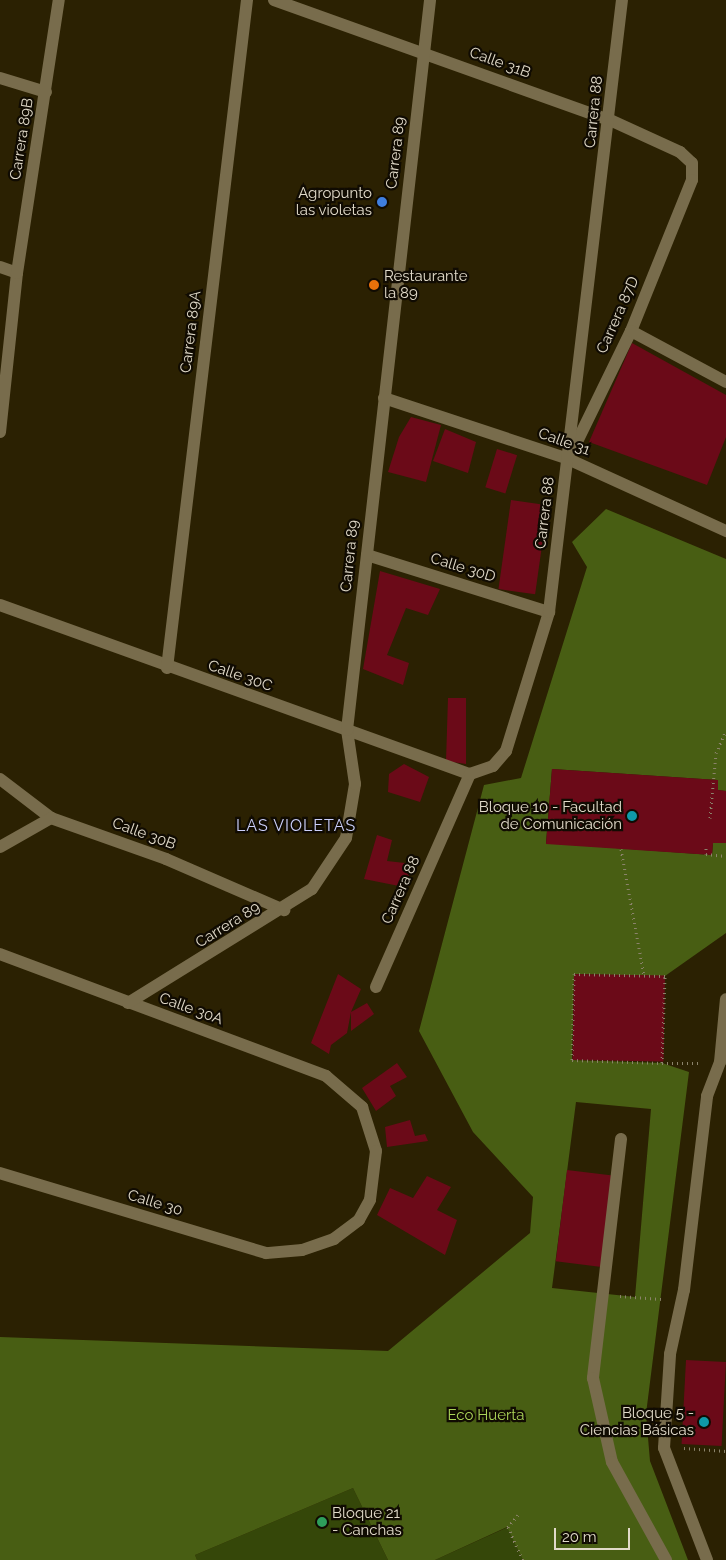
<!DOCTYPE html>
<meta charset="utf-8">
<style>
body{margin:0}
#map{position:relative;width:726px;height:1560px;overflow:hidden;background:#2b2102;font-family:Raleway,sans-serif}
div>[style]{position:absolute}
[style*='--x']{left:calc(var(--x)*1px);top:calc(var(--y)*1px);width:calc(var(--w)*1px);rotate:calc(var(--a)*1deg)}
.green>*{inset:0;background:#354709}
.forest>*{inset:0;background:#485e13}
.building>*{inset:0;background:#6b0a18;transform-origin:0 0}
.path>*{height:3px;margin-top:-1.5px;transform-origin:0;background:repeating-linear-gradient(90deg,#8b836b 0 1px,transparent 0 5px)}
.minor>*{height:12px;margin:-6px;padding:0 6px;transform-origin:6px;border-radius:6px;background:#786c4c}
.dots>*{width:14px;height:14px;translate:-50% -50%;box-sizing:border-box;border:2px solid #100b02;border-radius:50%}
span{translate:-50% -50%;white-space:nowrap;text-align:center;line-height:1.15;-webkit-text-stroke:4.5px #100b02;paint-order:stroke}
.street-label{font-size:15px;color:#e1dac9}
.poi-label{font-size:15px;color:#e1dac9}
.right{translate:-100% -50%;text-align:right}
.left{translate:0 -50%;text-align:left}
.park-label{font-size:15px;color:#aad358}
.neighbourhood-label{font-size:16px;color:#ccd0fb;letter-spacing:1px}
.scale{position:absolute;left:554px;top:1528px;width:76px;height:22px;box-sizing:border-box;border:2px solid #e1dac9;border-top:0;padding-left:6px;font-size:15px;line-height:18px;white-space:nowrap;color:#e1dac9;-webkit-text-stroke:4px #100b02;paint-order:stroke}
</style>
<div id="map">
<div class="green">
<div style="clip-path:polygon(353px 1488px,388px 1560px,197px 1560px,195px 1555px)"></div>
<div style="clip-path:polygon(508px 1527px,523px 1560px,435px 1560px)"></div>
</div>
<div class="forest">
<div style="clip-path:polygon(evenodd,606px 509px,726px 559px,726px 791px,718px 790px,717px 780px,552px 769px,546px 843px,712px 855px,713px 843px,726px 843px,726px 933px,665px 976px,574px 974px,572px 1060px,662px 1063px,689px 1072px,646px 1414px,650px 1461px,688px 1560px,523px 1560px,507px 1527px,435px 1560px,388px 1560px,353px 1488px,195px 1555px,197px 1560px,0 1560px,0 1337px,388px 1351px,530px 1233px,533px 1197px,473px 1132px,419px 1031px,484px 785px,521px 778px,587px 567px,572px 542px,606px 509px,576px 1102px,651px 1109px,635px 1297px,552px 1288px,576px 1102px)"></div>
</div>
<div class="building">
<div style="clip-path:polygon(632px 343px,726px 395px,726px 437px,707px 485px,589px 442px)"></div>
<div style="clip-path:polygon(411px 417px,441px 425px,426px 482px,388px 472px,399px 437px)"></div>
<div style="clip-path:polygon(445px 429px,476px 442px,468px 473px,433px 461px)"></div>
<div style="left:497px;top:449px;width:21px;height:40px;rotate:17deg"></div>
<div style="left:511px;top:500px;width:37px;height:90px;rotate:8deg"></div>
<div style="clip-path:polygon(380px 571px,440px 589px,428px 615px,406px 608px,387px 655px,409px 663px,403px 685px,363px 669px)"></div>
<div style="clip-path:polygon(448px 698px,466px 698px,466px 764px,446px 761px)"></div>
<div style="clip-path:polygon(404px 764px,429px 777px,420px 802px,388px 792px,389px 774px)"></div>
<div style="clip-path:polygon(552px 769px,718px 780px,718px 790px,726px 791px,726px 843px,713px 843px,712px 855px,546px 844px)"></div>
<div style="clip-path:polygon(377px 835px,392px 840px,387px 861px,414px 864px,404px 887px,364px 879px)"></div>
<div style="clip-path:polygon(338px 974px,361px 989px,351px 1012px,367px 1003px,374px 1014px,351px 1031px,351px 1012px,347px 1033px,331px 1045px,329px 1054px,311px 1043px)"></div>
<div style="left:574px;top:974px;width:91px;height:86px;rotate:1deg"></div>
<div style="clip-path:polygon(397px 1063px,407px 1077px,390px 1086px,396px 1096px,376px 1111px,362px 1088px)"></div>
<div style="clip-path:polygon(410px 1120px,415px 1136px,425px 1134px,428px 1141px,387px 1147px,385px 1127px)"></div>
<div style="left:567px;top:1170px;width:48px;height:92px;rotate:7deg"></div>
<div style="clip-path:polygon(427px 1176px,451px 1187px,437px 1210px,457px 1220px,445px 1255px,377px 1215px,390px 1188px,413px 1198px)"></div>
<div style="left:686px;top:1360px;width:40px;height:84px;rotate:3deg"></div>
</div>
<div class="path">
<div style="--x:710;--y:818;--w:65;--a:-84.7"></div>
<div style="--x:716;--y:753;--w:24;--a:-66"></div>
<div style="--x:706;--y:848;--w:6;--a:90"></div>
<div style="--x:706;--y:854;--w:20;--a:6"></div>
<div style="--x:621;--y:849;--w:129;--a:79.7"></div>
<div style="--x:662;--y:1063;--w:87;--a:-88"></div>
<div style="--x:665;--y:976;--w:91;--a:-178.7"></div>
<div style="--x:574;--y:974;--w:86;--a:91.3"></div>
<div style="--x:572;--y:1060;--w:90;--a:1.9"></div>
<div style="--x:662;--y:1063;--w:39;--a:0"></div>
<div style="--x:620;--y:1296;--w:41;--a:4.2"></div>
<div style="--x:684;--y:1448;--w:42;--a:4.1"></div>
<div style="--x:518;--y:1515;--w:16;--a:130"></div>
<div style="--x:508;--y:1527;--w:36;--a:66"></div>
</div>
<div class="minor">
<div style="--x:274;--y:0;--w:357;--a:19.7"></div>
<div style="--x:610;--y:120;--w:77;--a:24.6"></div>
<div style="--x:680;--y:152;--w:16;--a:43"></div>
<div style="--x:692;--y:163;--w:17;--a:90"></div>
<div style="--x:692;--y:180;--w:163;--a:112"></div>
<div style="--x:631;--y:331;--w:132;--a:116"></div>
<div style="--x:0;--y:78;--w:48;--a:16.9"></div>
<div style="--x:0;--y:267;--w:18;--a:19"></div>
<div style="--x:631;--y:331;--w:108;--a:28.2"></div>
<div style="--x:384;--y:398;--w:194;--a:18.3"></div>
<div style="--x:568;--y:459;--w:174;--a:24.5"></div>
<div style="--x:0;--y:432;--w:160;--a:-83.9"></div>
<div style="--x:17;--y:273;--w:276;--a:-81.3"></div>
<div style="--x:367;--y:555;--w:191;--a:17.4"></div>
<div style="--x:0;--y:605;--w:499;--a:19.8"></div>
<div style="--x:167;--y:668;--w:673;--a:-83.17"></div>
<div style="--x:0;--y:779;--w:64;--a:37.4"></div>
<div style="--x:51;--y:818;--w:122;--a:19.6"></div>
<div style="--x:166;--y:859;--w:129;--a:23.4"></div>
<div style="--x:0;--y:847;--w:59;--a:-29.6"></div>
<div style="--x:0;--y:954;--w:348;--a:20.5"></div>
<div style="--x:326;--y:1076;--w:48;--a:40.7"></div>
<div style="--x:362;--y:1107;--w:46;--a:72.3"></div>
<div style="--x:376;--y:1151;--w:49;--a:97"></div>
<div style="--x:370;--y:1200;--w:23;--a:119"></div>
<div style="--x:359;--y:1220;--w:31;--a:143"></div>
<div style="--x:334;--y:1239;--w:34;--a:161"></div>
<div style="--x:302;--y:1250;--w:36;--a:175"></div>
<div style="--x:266;--y:1253;--w:278;--a:-163.3"></div>
<div style="--x:376;--y:987;--w:233;--a:-66.2"></div>
<div style="--x:470;--y:774;--w:24;--a:-19"></div>
<div style="--x:493;--y:766;--w:20;--a:-49"></div>
<div style="--x:506;--y:751;--w:145;--a:-72.8"></div>
<div style="--x:549;--y:612;--w:616;--a:-83.2"></div>
<div style="--x:128;--y:1003;--w:216;--a:-31.8"></div>
<div style="--x:312;--y:889;--w:61;--a:-56.3"></div>
<div style="--x:346;--y:838;--w:55;--a:-80.5"></div>
<div style="--x:355;--y:784;--w:55;--a:-98.4"></div>
<div style="--x:347;--y:730;--w:735;--a:-83.51"></div>
<div style="--x:621;--y:1139;--w:241;--a:96.7"></div>
<div style="--x:593;--y:1378;--w:86;--a:77.3"></div>
<div style="--x:612;--y:1462;--w:112;--a:61.1"></div>
<div style="--x:707;--y:1560;--w:120;--a:-111"></div>
<div style="--x:664;--y:1448;--w:94;--a:-86.3"></div>
<div style="--x:670;--y:1354;--w:66;--a:-77.7"></div>
<div style="--x:684;--y:1290;--w:195;--a:-83.2"></div>
<div style="--x:707;--y:1096;--w:36;--a:-69"></div>
<div style="--x:720;--y:1062;--w:63;--a:-84.6"></div>
</div>
<div class="dots">
<div style="left:382px;top:202px;background:#3f7fe0"></div>
<div style="left:374px;top:285px;background:#e8710a"></div>
<div style="left:632px;top:816px;background:#0f9aa8"></div>
<div style="left:704px;top:1422px;background:#0f9aa8"></div>
<div style="left:322px;top:1522px;background:#2e9e5b"></div>
</div>
<div class="street-label">
<span style="left:500px;top:63px;rotate:20deg">Calle 31B</span>
<span style="left:594px;top:112px;rotate:-84deg">Carrera 88</span>
<span style="left:22px;top:139px;rotate:-81deg">Carrera 89B</span>
<span style="left:396px;top:153px;rotate:-83deg">Carrera 89</span>
<span style="left:618px;top:315px;rotate:-66deg">Carrera 87D</span>
<span style="left:191px;top:332px;rotate:-83deg">Carrera 89A</span>
<span style="left:564px;top:442px;rotate:20deg">Calle 31</span>
<span style="left:545px;top:513px;rotate:-83deg">Carrera 88</span>
<span style="left:350px;top:556px;rotate:-84deg">Carrera 89</span>
<span style="left:463px;top:568px;rotate:17deg">Calle 30D</span>
<span style="left:240px;top:676px;rotate:19deg">Calle 30C</span>
<span style="left:144px;top:834px;rotate:20deg">Calle 30B</span>
<span style="left:401px;top:890px;rotate:-66deg">Carrera 88</span>
<span style="left:228px;top:925px;rotate:-32deg">Carrera 89</span>
<span style="left:191px;top:1009px;rotate:20deg">Calle 30A</span>
<span style="left:155px;top:1203px;rotate:17deg">Calle 30</span>
</div>
<div class="poi-label">
<span class="right" style="left:372px;top:202px">Agropunto<br>las violetas</span>
<span class="left" style="left:384px;top:285px">Restaurante<br>la 89</span>
<span class="right" style="left:622px;top:816px">Bloque 10 - Facultad<br>de Comunicación</span>
<span class="right" style="left:694px;top:1422px">Bloque 5 -<br>Ciencias Básicas</span>
<span class="left" style="left:332px;top:1522px">Bloque 21<br>- Canchas</span>
</div>
<div class="park-label">
<span style="left:486px;top:1416px">Eco Huerta</span>
</div>
<div class="neighbourhood-label">
<span style="left:296px;top:826px">LAS VIOLETAS</span>
</div>
<div class="scale">20 m</div>
</div>
